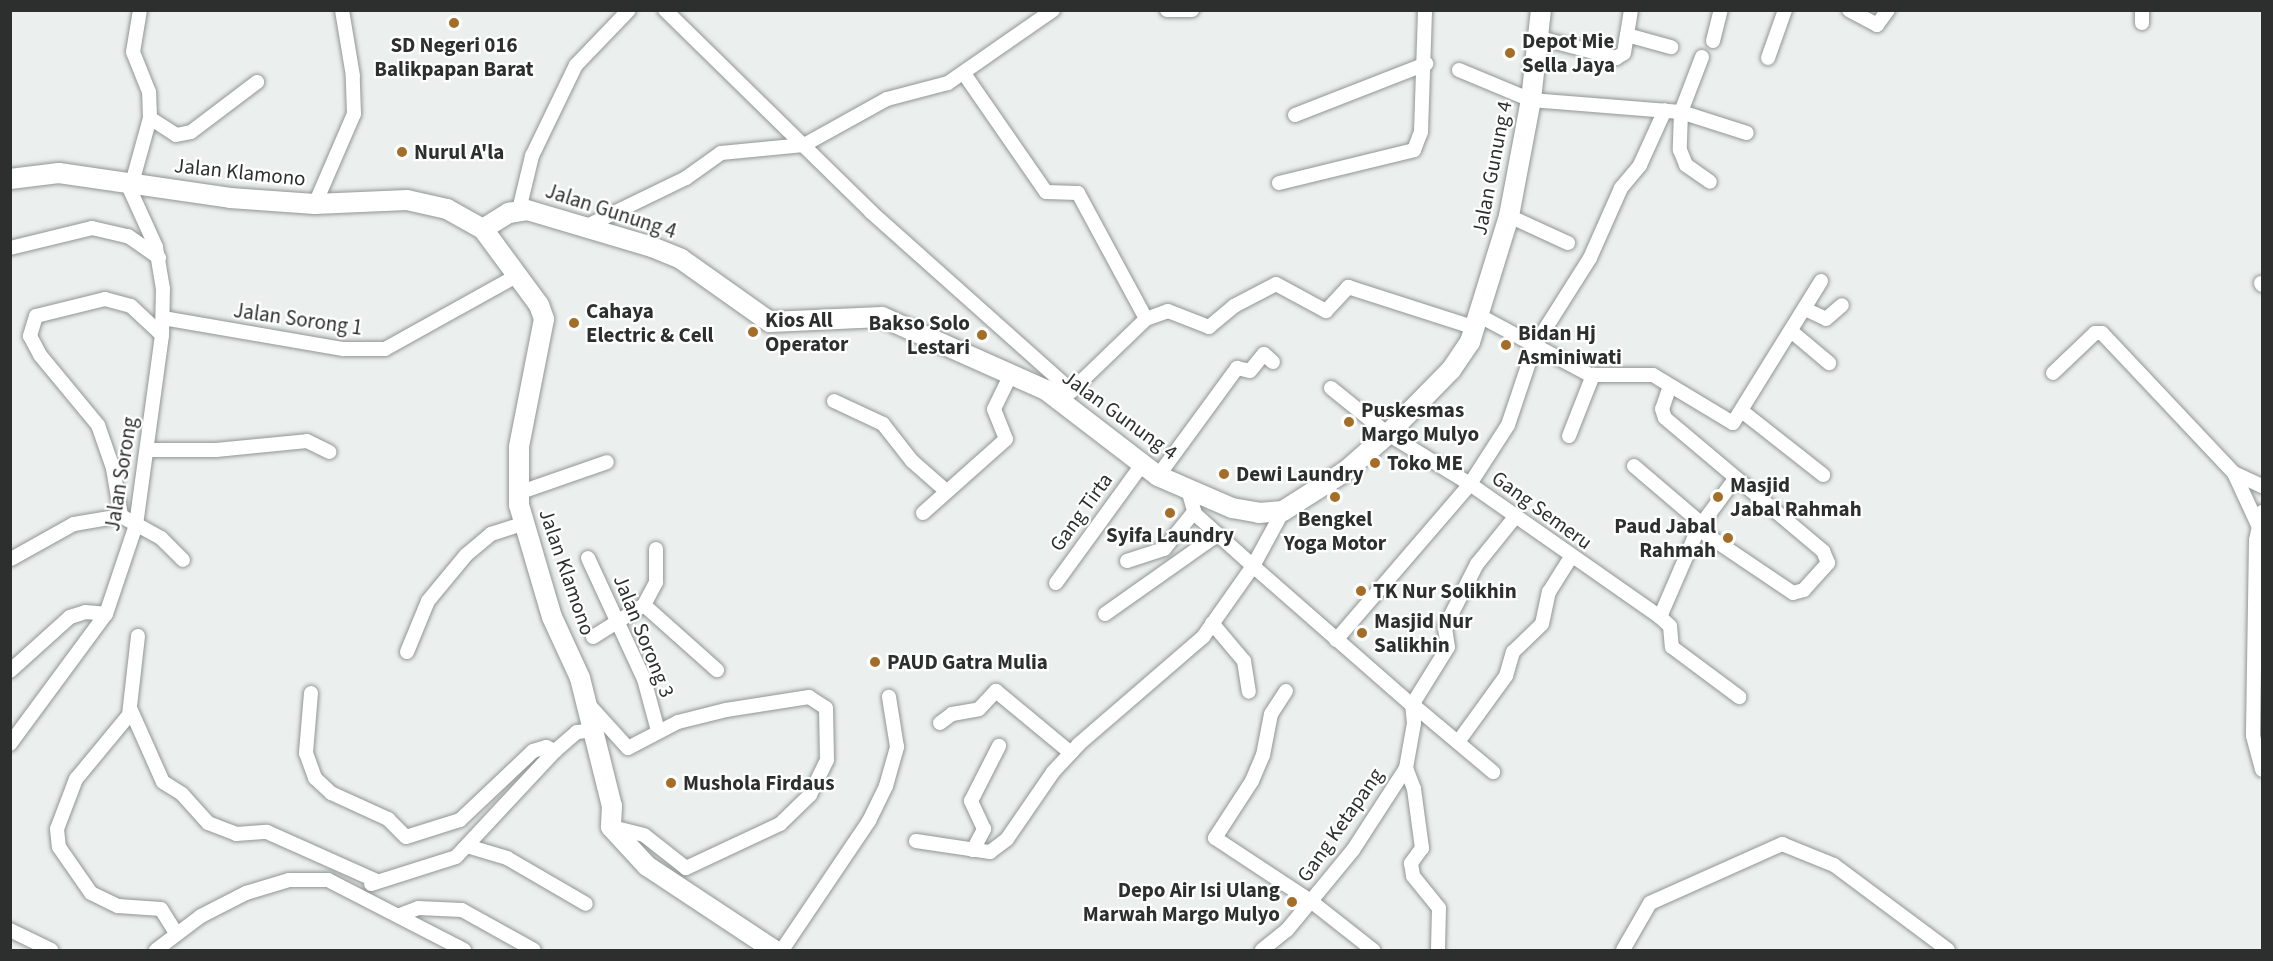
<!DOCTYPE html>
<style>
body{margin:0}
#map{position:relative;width:2273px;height:961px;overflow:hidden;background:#ebf0ee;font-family:"Source Sans 3",sans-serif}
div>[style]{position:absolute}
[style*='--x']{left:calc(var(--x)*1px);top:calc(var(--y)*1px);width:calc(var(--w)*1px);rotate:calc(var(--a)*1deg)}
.roads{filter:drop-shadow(0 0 2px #919594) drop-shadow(0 0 2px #919594)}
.street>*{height:14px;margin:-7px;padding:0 7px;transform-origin:7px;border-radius:7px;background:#fff}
.secondary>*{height:20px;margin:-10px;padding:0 10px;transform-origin:10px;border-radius:10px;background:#fff}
.dots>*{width:16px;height:16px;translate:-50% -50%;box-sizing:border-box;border:3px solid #fff;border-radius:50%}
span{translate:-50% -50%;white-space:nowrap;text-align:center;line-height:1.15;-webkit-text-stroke:4.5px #fff;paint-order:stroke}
.poi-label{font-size:21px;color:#2d2f2e;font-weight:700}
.left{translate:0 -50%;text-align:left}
.right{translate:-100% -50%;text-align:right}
.street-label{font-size:21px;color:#2d2f2e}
.frame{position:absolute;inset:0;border:12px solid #2d2f2e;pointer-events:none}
</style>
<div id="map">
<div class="roads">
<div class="street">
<div style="--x:665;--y:10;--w:289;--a:44.4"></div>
<div style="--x:871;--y:212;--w:269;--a:41.7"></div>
<div style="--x:1167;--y:10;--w:25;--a:0"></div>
<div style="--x:1849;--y:10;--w:32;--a:28"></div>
<div style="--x:1877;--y:25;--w:19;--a:-54"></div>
<div style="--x:2142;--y:10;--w:13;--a:90"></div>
<div style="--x:1627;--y:35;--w:25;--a:-81"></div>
<div style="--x:1540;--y:38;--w:79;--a:14.7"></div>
<div style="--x:1616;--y:58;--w:9;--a:-32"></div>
<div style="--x:1624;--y:53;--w:18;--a:-81"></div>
<div style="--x:1627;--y:35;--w:46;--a:15.3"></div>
<div style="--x:1713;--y:41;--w:32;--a:-76"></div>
<div style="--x:1702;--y:57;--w:59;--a:110.9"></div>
<div style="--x:1681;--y:112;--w:38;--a:92"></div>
<div style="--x:1680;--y:150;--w:16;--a:68"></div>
<div style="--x:1686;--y:165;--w:29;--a:35"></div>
<div style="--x:1768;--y:58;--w:51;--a:-70.5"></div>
<div style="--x:1459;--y:70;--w:78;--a:22.6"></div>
<div style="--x:1531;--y:100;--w:150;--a:4.6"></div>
<div style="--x:1681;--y:112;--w:69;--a:17.7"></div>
<div style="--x:965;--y:75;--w:142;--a:55.3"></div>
<div style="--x:1046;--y:192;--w:32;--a:2"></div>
<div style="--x:1078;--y:193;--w:143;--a:61.6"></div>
<div style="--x:1295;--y:115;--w:141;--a:-21.3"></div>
<div style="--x:150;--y:118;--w:31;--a:33"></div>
<div style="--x:176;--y:135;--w:15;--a:-11"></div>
<div style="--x:191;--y:132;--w:83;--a:-37.1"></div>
<div style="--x:132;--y:183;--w:67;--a:-74.5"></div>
<div style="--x:150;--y:118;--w:26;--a:-92"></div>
<div style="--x:149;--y:92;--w:43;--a:-111.8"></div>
<div style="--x:133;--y:52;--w:43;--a:-80.5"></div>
<div style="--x:1279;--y:183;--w:139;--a:-13.7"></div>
<div style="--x:1414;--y:150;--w:19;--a:-69"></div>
<div style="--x:1421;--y:132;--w:122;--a:-88.1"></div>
<div style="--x:315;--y:204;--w:98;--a:-66.6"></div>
<div style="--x:354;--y:114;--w:38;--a:-92"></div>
<div style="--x:353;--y:76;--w:67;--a:-99.5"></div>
<div style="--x:519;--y:210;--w:56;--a:-76.5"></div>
<div style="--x:532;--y:156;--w:101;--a:-64.2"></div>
<div style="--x:576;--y:65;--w:76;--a:-46.1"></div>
<div style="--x:1509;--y:216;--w:65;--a:24.6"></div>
<div style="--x:587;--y:226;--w:110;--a:-25.9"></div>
<div style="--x:686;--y:178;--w:43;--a:-35.5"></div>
<div style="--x:721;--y:153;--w:83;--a:-5.5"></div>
<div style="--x:804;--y:145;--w:95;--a:-29"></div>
<div style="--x:887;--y:99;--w:63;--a:-14.7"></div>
<div style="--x:948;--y:83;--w:128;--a:-34.8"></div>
<div style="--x:10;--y:248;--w:84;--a:-13.7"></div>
<div style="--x:92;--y:228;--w:37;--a:13"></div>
<div style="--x:128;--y:236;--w:38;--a:35"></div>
<div style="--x:2261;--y:283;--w:2;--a:63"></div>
<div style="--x:1805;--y:309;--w:23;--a:25"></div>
<div style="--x:1826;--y:319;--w:21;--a:-41"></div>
<div style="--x:1480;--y:316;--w:125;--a:28.2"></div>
<div style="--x:1590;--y:375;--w:63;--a:0"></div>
<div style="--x:1653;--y:375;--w:93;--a:31"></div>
<div style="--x:1733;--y:423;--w:167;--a:-58.2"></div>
<div style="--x:163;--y:318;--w:183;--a:9.8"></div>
<div style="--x:343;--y:349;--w:42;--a:0"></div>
<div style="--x:385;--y:349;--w:150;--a:-29.1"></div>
<div style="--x:1791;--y:331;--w:50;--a:40.1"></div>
<div style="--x:162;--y:335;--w:42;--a:-136.9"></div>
<div style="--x:131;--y:306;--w:27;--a:-165"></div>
<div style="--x:105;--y:299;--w:71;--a:166.2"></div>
<div style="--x:36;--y:316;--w:21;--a:107"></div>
<div style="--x:30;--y:336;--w:21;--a:62"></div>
<div style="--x:40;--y:355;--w:91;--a:50.4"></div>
<div style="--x:98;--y:425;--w:46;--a:70.8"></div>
<div style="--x:113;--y:468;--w:49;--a:80.5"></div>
<div style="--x:121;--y:516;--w:46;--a:28.8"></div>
<div style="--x:161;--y:538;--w:31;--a:45"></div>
<div style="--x:2053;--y:373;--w:58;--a:-43.6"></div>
<div style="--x:2095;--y:333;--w:7;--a:0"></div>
<div style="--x:2102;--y:333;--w:192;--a:46.7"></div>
<div style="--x:2234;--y:473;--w:31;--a:25"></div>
<div style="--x:1670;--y:386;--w:24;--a:109"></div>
<div style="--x:1662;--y:409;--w:9;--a:72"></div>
<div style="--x:1665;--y:418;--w:207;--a:40.1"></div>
<div style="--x:1823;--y:551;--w:13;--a:67"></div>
<div style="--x:1828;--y:563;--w:36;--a:132"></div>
<div style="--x:1804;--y:590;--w:11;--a:165"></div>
<div style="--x:1793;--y:593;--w:115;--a:-146"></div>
<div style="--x:1331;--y:388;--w:73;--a:38.9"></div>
<div style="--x:1388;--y:434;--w:96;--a:31.4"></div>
<div style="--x:1470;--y:484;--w:232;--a:35"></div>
<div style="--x:1660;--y:617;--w:13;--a:42"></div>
<div style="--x:1670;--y:626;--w:21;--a:85"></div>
<div style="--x:1672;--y:647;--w:84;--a:36.7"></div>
<div style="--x:1066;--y:396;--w:111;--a:-43.9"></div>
<div style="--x:1146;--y:319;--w:23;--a:-20"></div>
<div style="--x:1168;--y:311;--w:44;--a:21.3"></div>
<div style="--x:1209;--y:327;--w:33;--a:-40"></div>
<div style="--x:1234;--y:306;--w:47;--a:-27.6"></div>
<div style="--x:1276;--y:284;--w:57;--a:28.4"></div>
<div style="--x:1326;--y:311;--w:33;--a:-47"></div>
<div style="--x:1348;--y:287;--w:134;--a:17.8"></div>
<div style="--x:834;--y:401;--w:54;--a:25.1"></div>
<div style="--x:883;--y:424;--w:47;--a:51.9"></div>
<div style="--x:912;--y:461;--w:44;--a:41.3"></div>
<div style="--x:1743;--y:412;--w:102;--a:38.2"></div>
<div style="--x:1569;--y:436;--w:66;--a:-68.5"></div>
<div style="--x:147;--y:450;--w:69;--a:0"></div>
<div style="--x:216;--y:450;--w:91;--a:-5.6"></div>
<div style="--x:307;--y:441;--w:25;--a:26"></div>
<div style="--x:1634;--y:466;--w:89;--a:40.5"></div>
<div style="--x:2234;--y:473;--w:57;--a:65.2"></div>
<div style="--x:1158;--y:476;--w:134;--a:-53.8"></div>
<div style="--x:1237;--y:368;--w:13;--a:13"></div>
<div style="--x:1250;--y:371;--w:22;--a:-51"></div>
<div style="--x:1264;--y:354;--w:12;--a:42"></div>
<div style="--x:518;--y:493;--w:94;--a:-19.2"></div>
<div style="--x:1283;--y:511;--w:63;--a:118.6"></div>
<div style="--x:1253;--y:566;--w:211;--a:41.2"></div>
<div style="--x:2262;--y:512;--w:29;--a:102"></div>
<div style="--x:2256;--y:540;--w:196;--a:90.9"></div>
<div style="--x:2253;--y:736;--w:35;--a:75"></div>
<div style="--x:923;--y:513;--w:111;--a:-41.7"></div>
<div style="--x:1006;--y:439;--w:32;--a:-112"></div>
<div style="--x:994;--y:409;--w:39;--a:-64"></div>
<div style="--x:588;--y:558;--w:133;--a:65.2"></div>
<div style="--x:644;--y:679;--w:54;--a:74.9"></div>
<div style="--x:11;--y:559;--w:72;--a:-29.1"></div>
<div style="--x:74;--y:524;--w:48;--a:-9.7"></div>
<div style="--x:1127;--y:561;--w:39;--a:-18"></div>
<div style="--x:1164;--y:549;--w:48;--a:-51"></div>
<div style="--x:1056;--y:583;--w:145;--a:-54"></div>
<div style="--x:644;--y:605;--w:98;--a:41.7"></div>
<div style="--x:1105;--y:614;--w:137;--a:-35.2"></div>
<div style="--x:1660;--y:617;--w:96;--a:-66.6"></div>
<div style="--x:1698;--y:529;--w:62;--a:-53.5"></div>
<div style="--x:1212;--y:623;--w:50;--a:49.9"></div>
<div style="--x:1244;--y:661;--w:31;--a:81"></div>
<div style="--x:138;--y:636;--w:80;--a:96.5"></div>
<div style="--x:129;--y:715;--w:83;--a:129.6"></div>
<div style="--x:76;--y:779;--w:53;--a:110.8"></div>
<div style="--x:57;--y:829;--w:18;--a:84"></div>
<div style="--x:59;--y:847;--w:56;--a:55.2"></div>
<div style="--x:91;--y:893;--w:30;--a:26"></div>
<div style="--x:118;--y:906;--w:43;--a:4"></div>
<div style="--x:161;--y:909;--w:28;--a:58"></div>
<div style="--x:593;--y:637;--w:60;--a:-32.1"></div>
<div style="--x:644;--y:605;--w:26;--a:-62"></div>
<div style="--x:656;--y:582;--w:33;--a:-90"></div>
<div style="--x:1336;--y:640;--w:206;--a:-49.3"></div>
<div style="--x:1470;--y:484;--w:70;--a:-57.2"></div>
<div style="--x:1508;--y:425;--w:84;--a:-71.4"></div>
<div style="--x:1535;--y:345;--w:103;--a:-57.7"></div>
<div style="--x:1590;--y:258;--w:77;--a:-66.1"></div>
<div style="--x:1621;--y:188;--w:30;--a:-50"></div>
<div style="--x:1640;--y:165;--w:60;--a:-65.6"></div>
<div style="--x:407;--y:652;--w:55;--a:-67.6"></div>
<div style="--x:428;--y:601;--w:60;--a:-50.4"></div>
<div style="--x:466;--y:555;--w:33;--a:-40"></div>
<div style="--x:491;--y:534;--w:33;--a:-18"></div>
<div style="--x:10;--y:671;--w:81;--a:-42"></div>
<div style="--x:70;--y:617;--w:16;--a:-18"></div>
<div style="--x:85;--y:612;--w:21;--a:5"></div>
<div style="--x:1286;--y:691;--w:27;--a:123"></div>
<div style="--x:1271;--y:714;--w:42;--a:101"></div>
<div style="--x:1263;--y:755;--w:28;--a:113"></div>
<div style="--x:1252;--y:781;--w:68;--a:123"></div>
<div style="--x:1215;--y:838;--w:116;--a:33.4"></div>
<div style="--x:1312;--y:902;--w:78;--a:38.2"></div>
<div style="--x:311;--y:693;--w:60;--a:94.8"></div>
<div style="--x:306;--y:753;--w:27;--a:70"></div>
<div style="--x:315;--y:778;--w:22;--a:43"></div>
<div style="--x:331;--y:793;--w:63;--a:24.5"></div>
<div style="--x:388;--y:819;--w:25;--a:45"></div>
<div style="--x:406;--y:837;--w:57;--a:-17.5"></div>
<div style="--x:460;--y:820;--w:100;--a:-43.4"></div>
<div style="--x:533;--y:751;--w:14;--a:-17"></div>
<div style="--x:546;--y:747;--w:10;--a:24"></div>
<div style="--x:1412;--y:704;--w:106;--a:40"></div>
<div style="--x:589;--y:705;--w:58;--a:47.8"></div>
<div style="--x:628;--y:748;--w:56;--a:-27.5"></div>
<div style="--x:678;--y:722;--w:49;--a:-14"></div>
<div style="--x:726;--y:710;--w:84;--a:-8.9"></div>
<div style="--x:809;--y:697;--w:20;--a:33"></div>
<div style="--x:826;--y:708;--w:52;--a:88.9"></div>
<div style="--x:827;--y:760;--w:39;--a:116"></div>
<div style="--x:810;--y:795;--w:42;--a:136"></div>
<div style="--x:780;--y:824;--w:104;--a:154.9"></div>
<div style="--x:686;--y:868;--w:53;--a:-141.8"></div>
<div style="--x:644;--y:835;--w:34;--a:-166"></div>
<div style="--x:130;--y:708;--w:81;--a:66"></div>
<div style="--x:163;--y:782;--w:22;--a:32"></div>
<div style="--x:182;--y:794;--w:39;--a:48"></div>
<div style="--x:208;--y:823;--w:30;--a:21"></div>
<div style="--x:236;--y:834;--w:31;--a:-4"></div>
<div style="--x:267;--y:832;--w:120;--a:24"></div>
<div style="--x:940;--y:723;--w:15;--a:-37"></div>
<div style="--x:952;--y:714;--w:27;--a:-10"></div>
<div style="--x:979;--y:709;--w:25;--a:-47"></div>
<div style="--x:996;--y:691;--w:97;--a:39.6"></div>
<div style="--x:1458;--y:742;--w:82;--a:-54"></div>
<div style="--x:1506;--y:676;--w:25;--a:-74"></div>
<div style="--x:1513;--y:652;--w:40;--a:-44"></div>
<div style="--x:1542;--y:624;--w:33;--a:-78"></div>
<div style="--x:1549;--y:592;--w:41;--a:-57.8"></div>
<div style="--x:10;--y:744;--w:162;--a:-53.6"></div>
<div style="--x:106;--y:614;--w:94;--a:-71.4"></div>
<div style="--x:136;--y:525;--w:192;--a:-82.2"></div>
<div style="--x:162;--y:335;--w:46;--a:-88.8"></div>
<div style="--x:163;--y:289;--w:43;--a:-99.5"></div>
<div style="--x:156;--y:247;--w:70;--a:-114.4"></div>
<div style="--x:1406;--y:768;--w:22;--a:69"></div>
<div style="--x:1414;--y:789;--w:60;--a:82.3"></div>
<div style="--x:1422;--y:848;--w:19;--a:126"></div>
<div style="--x:1411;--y:863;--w:13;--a:81"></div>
<div style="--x:1413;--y:876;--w:41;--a:50.9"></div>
<div style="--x:1439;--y:908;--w:42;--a:91.4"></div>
<div style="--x:916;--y:841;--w:75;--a:8.5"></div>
<div style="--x:990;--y:852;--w:21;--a:-37"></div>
<div style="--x:1007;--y:839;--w:81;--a:-55.5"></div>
<div style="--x:1053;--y:772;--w:38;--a:-47"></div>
<div style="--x:1079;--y:744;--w:164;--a:-40.8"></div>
<div style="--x:1203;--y:637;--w:87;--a:-54.8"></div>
<div style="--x:1253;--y:566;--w:78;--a:-138.1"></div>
<div style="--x:1195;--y:514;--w:26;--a:-106"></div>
<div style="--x:467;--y:846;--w:42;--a:16.7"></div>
<div style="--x:507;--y:858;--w:91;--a:30.2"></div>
<div style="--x:973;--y:850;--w:24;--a:-62"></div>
<div style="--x:984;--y:829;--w:31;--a:-115"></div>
<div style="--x:971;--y:801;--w:62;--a:-63"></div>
<div style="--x:371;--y:884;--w:89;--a:-17.6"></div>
<div style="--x:456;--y:857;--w:145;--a:-47"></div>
<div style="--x:555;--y:751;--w:29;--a:-41"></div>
<div style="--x:577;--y:732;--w:18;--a:-6"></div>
<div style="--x:400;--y:915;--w:19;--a:-21"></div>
<div style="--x:418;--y:908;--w:44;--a:2.6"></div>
<div style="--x:462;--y:910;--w:82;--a:29.1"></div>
<div style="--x:10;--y:930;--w:46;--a:26"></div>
<div style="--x:156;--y:950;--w:56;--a:-37.1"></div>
<div style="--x:201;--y:916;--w:51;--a:-27.1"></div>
<div style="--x:246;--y:893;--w:45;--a:-16.8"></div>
<div style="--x:289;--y:880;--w:39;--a:0"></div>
<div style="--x:328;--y:880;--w:153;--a:27.2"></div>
<div style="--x:782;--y:950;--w:156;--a:-56"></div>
<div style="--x:869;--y:821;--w:39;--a:-64"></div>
<div style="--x:886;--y:786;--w:41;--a:-74.2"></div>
<div style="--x:897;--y:747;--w:51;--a:-99.1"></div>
<div style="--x:1262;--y:950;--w:32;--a:-39"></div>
<div style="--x:1287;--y:930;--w:104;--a:-50.5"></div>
<div style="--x:1353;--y:850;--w:98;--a:-57.1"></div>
<div style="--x:1406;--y:768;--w:46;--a:-79.9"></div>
<div style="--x:1414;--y:723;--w:18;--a:-96"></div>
<div style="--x:1412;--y:705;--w:68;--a:-58.2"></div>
<div style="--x:1448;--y:647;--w:20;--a:-99"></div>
<div style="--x:1445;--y:627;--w:71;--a:-63.1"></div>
<div style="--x:1477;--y:564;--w:60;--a:-51"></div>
<div style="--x:1623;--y:950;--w:54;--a:-60.1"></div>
<div style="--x:1650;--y:903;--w:145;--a:-24.1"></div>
<div style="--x:1782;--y:844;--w:56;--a:22"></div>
<div style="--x:1834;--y:865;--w:142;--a:36.7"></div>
</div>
<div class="secondary">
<div style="--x:10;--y:179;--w:49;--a:-7"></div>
<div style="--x:59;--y:173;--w:173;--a:8.3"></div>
<div style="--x:230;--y:198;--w:85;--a:4"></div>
<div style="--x:315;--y:204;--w:92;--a:-2.5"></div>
<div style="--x:407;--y:200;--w:41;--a:12.7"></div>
<div style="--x:447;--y:209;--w:41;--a:29.1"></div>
<div style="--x:483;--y:229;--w:94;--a:53.6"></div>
<div style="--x:539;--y:305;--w:15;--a:70"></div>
<div style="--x:544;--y:319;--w:130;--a:101.1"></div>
<div style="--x:519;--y:447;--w:58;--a:90"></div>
<div style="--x:519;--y:505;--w:117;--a:73.6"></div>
<div style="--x:552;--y:617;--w:67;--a:65.3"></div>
<div style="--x:580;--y:678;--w:132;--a:76"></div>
<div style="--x:612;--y:806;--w:21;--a:93"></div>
<div style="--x:611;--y:827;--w:53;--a:47.3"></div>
<div style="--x:647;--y:866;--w:152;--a:33.5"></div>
<div style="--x:483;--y:229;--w:31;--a:-32"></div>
<div style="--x:509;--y:213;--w:18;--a:-9"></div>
<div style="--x:527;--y:210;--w:130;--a:16.5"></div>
<div style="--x:652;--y:247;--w:31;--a:22"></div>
<div style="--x:681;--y:259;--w:109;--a:35.3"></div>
<div style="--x:770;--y:322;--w:112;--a:-2.6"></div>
<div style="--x:882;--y:317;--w:180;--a:24"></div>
<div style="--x:1046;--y:390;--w:141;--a:37.5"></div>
<div style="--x:1158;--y:476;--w:81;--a:23.4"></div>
<div style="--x:1232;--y:508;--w:27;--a:10"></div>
<div style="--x:1259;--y:513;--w:24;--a:-5"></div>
<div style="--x:1283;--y:511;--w:76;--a:-32.6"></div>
<div style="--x:1347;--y:470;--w:55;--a:-41.3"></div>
<div style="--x:1388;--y:434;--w:90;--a:-45.5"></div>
<div style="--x:1451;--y:370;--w:34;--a:-56"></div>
<div style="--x:1470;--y:342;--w:132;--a:-72.8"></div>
<div style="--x:1509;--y:216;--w:118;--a:-79.3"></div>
<div style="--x:1531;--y:100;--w:91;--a:-83.7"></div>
</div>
</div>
<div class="dots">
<div style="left:454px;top:23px;background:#a46d28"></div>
<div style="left:1510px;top:53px;background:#a46d28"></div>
<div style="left:402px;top:152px;background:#a46d28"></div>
<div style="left:574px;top:323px;background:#a46d28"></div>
<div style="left:753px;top:332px;background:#a46d28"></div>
<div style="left:982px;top:335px;background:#a46d28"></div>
<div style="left:1506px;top:345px;background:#a46d28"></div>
<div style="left:1349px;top:422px;background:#a46d28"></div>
<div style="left:1375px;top:463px;background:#a46d28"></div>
<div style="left:1224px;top:474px;background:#a46d28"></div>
<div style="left:1335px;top:497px;background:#a46d28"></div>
<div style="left:1718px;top:497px;background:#a46d28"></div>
<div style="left:1170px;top:513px;background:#a46d28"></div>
<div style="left:1728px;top:538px;background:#a46d28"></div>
<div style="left:1361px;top:591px;background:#a46d28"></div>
<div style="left:1362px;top:633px;background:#a46d28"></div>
<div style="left:875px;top:662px;background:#a46d28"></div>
<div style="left:671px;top:783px;background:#a46d28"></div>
<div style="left:1292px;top:902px;background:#a46d28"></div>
</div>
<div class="poi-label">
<span class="left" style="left:1522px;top:53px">Depot Mie<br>Sella Jaya</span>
<span style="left:454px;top:57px">SD Negeri 016<br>Balikpapan Barat</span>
<span class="left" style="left:414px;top:152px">Nurul A'la</span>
<span class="left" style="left:586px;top:323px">Cahaya<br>Electric &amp; Cell</span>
<span class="left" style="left:765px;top:332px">Kios All<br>Operator</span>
<span class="right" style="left:970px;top:335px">Bakso Solo<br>Lestari</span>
<span class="left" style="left:1518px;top:345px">Bidan Hj<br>Asminiwati</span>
<span class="left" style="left:1361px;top:422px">Puskesmas<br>Margo Mulyo</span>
<span class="left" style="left:1387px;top:463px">Toko ME</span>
<span class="left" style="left:1236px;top:474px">Dewi Laundry</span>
<span class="left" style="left:1730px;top:497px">Masjid<br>Jabal Rahmah</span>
<span style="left:1335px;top:531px">Bengkel<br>Yoga Motor</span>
<span class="right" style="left:1716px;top:538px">Paud Jabal<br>Rahmah</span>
<span style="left:1170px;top:535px">Syifa Laundry</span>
<span class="left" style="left:1373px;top:591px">TK Nur Solikhin</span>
<span class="left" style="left:1374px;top:633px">Masjid Nur<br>Salikhin</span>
<span class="left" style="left:887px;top:662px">PAUD Gatra Mulia</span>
<span class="left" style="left:683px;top:783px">Mushola Firdaus</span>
<span class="right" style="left:1280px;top:902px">Depo Air Isi Ulang<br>Marwah Margo Mulyo</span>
</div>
<div class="street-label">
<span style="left:1492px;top:168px;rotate:-79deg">Jalan Gunung 4</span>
<span style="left:240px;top:172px;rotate:6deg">Jalan Klamono</span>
<span style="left:611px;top:211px;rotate:18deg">Jalan Gunung 4</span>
<span style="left:298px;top:319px;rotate:8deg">Jalan Sorong 1</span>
<span style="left:1120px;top:415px;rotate:36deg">Jalan Gunung 4</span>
<span style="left:121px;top:474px;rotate:-81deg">Jalan Sorong</span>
<span style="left:1542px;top:510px;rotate:36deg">Gang Semeru</span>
<span style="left:1081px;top:512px;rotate:-54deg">Gang Tirta</span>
<span style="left:567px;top:572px;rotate:71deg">Jalan Klamono</span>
<span style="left:644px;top:636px;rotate:68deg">Jalan Sorong 3</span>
<span style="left:1340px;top:825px;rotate:-55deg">Gang Ketapang</span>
</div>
<div class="frame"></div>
</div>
